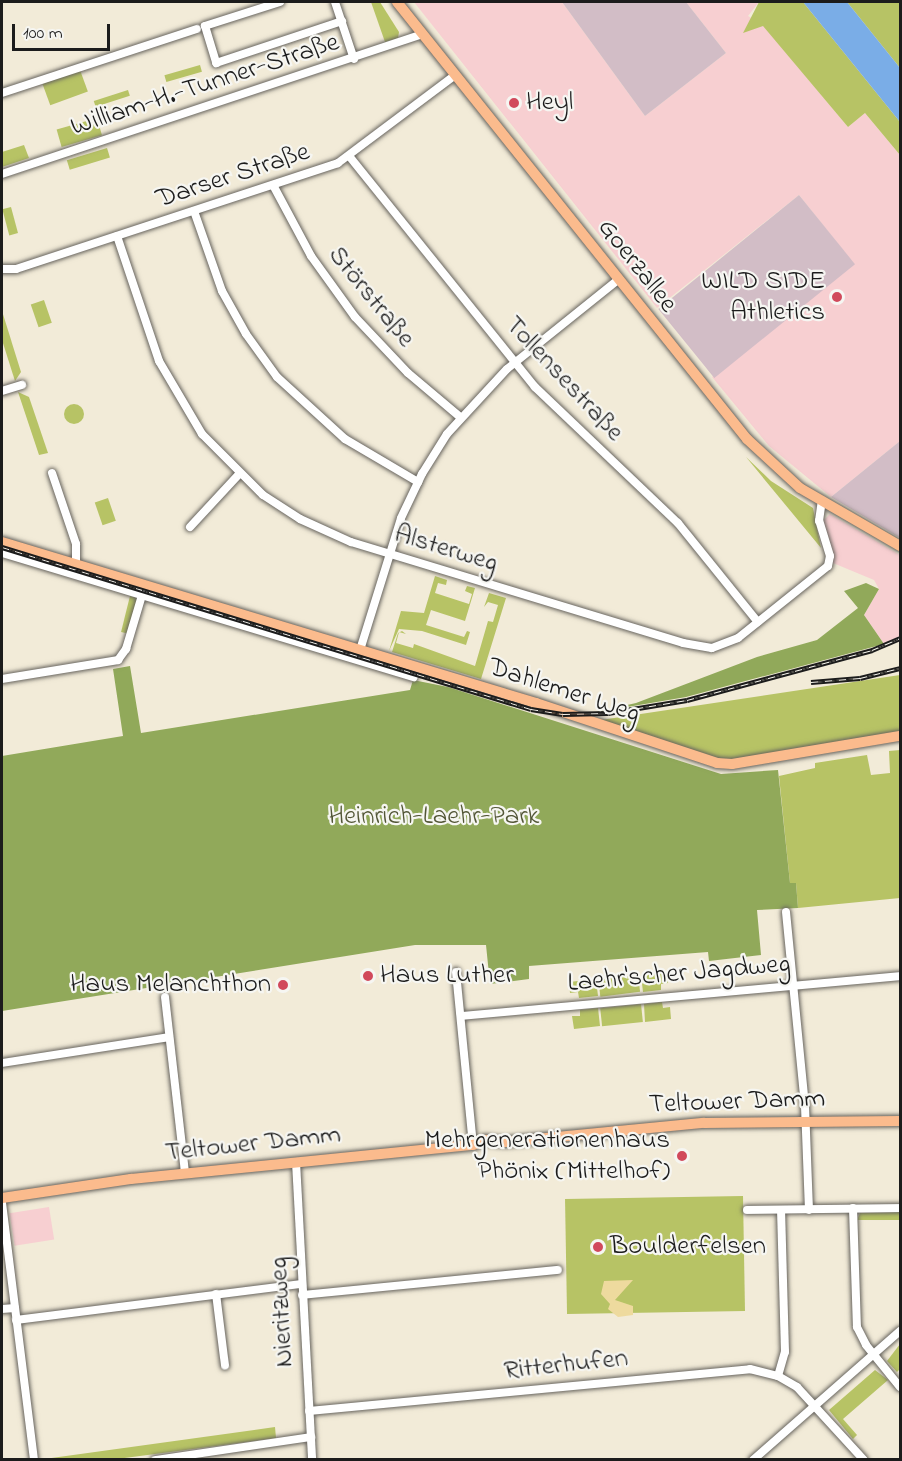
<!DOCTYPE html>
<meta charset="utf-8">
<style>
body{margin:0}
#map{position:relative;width:902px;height:1461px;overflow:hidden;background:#f2ebd8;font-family:"Indie Flower",sans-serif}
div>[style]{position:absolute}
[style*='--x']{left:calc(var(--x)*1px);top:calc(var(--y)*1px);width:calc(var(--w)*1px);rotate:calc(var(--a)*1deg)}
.built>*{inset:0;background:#f7cfd1;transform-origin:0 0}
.industrial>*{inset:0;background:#d2bdc6;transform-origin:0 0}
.green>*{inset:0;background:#b7c365;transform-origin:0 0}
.round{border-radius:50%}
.forest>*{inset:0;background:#91a95a}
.sand>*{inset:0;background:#eeda9e}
.water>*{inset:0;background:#7aade7}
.roads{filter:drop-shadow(0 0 2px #67645e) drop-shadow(0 0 2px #67645e)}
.minor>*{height:8px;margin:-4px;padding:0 4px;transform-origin:4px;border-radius:4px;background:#fff}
.major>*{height:10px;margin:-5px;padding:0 5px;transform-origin:5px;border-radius:5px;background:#fbbb8d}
.rail>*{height:4.5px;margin-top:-2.25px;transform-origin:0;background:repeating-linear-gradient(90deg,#f6f6f2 0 7px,#1c1c1c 0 14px);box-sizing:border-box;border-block:2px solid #1c1c1c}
.dots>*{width:16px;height:16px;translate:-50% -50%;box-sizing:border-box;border:3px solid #f6f6f2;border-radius:50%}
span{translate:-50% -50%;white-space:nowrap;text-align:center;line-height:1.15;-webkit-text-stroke:4.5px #f6f6f2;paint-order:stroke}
.street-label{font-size:27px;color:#1c1c1c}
.poi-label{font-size:27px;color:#1c1c1c}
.left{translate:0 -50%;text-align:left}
.right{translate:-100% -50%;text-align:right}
.park-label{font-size:27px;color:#525636}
.frame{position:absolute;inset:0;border:3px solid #1c1c1c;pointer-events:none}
.scale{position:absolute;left:12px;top:24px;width:98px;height:27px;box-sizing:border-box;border:3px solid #1c1c1c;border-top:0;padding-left:8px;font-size:18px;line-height:21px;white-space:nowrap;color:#1c1c1c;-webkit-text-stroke:4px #f6f6f2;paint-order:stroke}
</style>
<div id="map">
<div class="built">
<div style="clip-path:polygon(414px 2px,562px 2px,645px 116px,726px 53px,686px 2px,759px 2px,748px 16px,763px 25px,848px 127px,865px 113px,900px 155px,900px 441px,831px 497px,769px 446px,712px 377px,854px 264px,799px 195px,657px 308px)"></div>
<div style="clip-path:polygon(830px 514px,900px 555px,900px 636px,884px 644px,864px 615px,879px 589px,874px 580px,833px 563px,822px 522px)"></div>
<div style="left:49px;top:1207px;width:33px;height:40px;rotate:81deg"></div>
</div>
<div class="industrial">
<div style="clip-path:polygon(562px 2px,686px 2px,726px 53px,645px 116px)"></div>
<div style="left:799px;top:195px;width:89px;height:181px;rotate:51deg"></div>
<div style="clip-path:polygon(900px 441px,900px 538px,831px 497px)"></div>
</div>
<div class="green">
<div style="clip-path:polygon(371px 2px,380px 2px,399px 32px,398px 38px,385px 42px)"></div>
<div style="clip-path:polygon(759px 2px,803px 2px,900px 122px,900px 155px,865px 113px,848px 127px,763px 26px,743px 33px)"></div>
<div style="clip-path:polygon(847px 2px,900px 2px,900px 68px)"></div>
<div style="left:200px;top:65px;width:7px;height:37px;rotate:74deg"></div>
<div style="left:80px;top:70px;width:23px;height:40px;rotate:70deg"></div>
<div style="left:128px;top:90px;width:6px;height:36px;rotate:72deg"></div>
<div style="left:97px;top:118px;width:18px;height:42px;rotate:74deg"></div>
<div style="clip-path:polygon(24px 145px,29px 158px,2px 167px,2px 152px)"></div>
<div style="left:107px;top:148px;width:10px;height:42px;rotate:73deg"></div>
<div style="left:11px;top:207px;width:27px;height:9px;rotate:75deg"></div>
<div style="left:44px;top:300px;width:24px;height:14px;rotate:71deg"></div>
<div style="clip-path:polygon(2px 311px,21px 372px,15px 381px,2px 340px)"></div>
<div style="clip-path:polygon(18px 392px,29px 397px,48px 453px,39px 455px)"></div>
<div class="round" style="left:64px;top:404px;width:20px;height:20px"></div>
<div style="clip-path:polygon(746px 457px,771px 481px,813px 508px,821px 548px)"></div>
<div style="left:108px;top:498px;width:24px;height:14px;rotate:71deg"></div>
<div style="clip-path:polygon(435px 576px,447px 580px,446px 585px,438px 583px,435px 593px,469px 604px,472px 594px,465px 591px,467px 586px,475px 588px,465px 621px,431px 610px,426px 625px,464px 637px,467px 631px,470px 632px,466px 645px,422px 631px,399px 629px,389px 651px,401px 611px,424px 613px)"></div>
<div style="clip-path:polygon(489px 593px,506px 598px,481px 679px,392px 652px,398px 633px,402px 631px,406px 634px,399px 632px,396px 643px,413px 648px,414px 644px,475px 666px,488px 621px,493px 622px,498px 605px,488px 602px,484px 607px)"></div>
<div style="left:130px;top:596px;width:8px;height:37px;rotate:14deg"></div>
<div style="clip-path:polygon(900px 675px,900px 733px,724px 761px,594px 721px)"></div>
<div style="clip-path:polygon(900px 750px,900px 898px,798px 908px,796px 883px,790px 883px,779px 776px,815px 768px,815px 763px,867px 755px,871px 775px,890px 773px,889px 751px)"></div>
<div style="clip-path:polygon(667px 972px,668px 983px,661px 984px,661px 990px,643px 992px,641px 975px)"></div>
<div style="left:638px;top:975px;width:17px;height:40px;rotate:83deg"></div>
<div style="clip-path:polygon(596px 979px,598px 996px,579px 998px,578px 992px,570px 993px,569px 982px)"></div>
<div style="clip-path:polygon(662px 1002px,663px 1008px,670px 1007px,671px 1019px,645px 1022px,644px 1004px)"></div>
<div style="left:641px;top:1004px;width:18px;height:41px;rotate:84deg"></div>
<div style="clip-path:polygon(598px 1008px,600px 1026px,574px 1029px,572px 1016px,580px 1016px,580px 1010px)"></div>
<div style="left:743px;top:1196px;width:115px;height:178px;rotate:89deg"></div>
<div style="clip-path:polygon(860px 1213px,899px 1212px,900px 1220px,857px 1220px)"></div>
<div style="clip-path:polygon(900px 1344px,900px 1369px,897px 1372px,887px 1361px)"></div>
<div style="clip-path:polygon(875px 1370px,888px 1380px,843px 1419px,857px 1435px,853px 1439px,829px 1410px)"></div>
<div style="clip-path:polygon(275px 1427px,276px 1438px,117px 1459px,37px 1460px)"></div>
</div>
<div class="forest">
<div style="clip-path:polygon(866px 583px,879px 589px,864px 615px,884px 644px,686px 697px,592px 713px,636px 703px,757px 657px,817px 640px,858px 608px,844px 591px)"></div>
<div style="clip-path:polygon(130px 666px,141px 733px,410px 690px,413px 680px,448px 687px,721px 774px,778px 770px,790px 883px,796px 883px,798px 908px,757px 910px,761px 955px,709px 961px,708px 952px,529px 966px,529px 979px,490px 984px,486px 945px,415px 945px,2px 1011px,2px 756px,123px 736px,113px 669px)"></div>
</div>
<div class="sand">
<div style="clip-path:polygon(633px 1280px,615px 1300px,633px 1306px,633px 1315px,618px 1317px,608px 1309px,610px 1304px,601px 1294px,604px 1281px)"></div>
</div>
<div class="water">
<div style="clip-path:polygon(803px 2px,847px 2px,900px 68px,900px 122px)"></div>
</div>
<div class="roads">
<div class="minor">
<div style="--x:280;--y:2;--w:79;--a:162.3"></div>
<div style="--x:205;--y:26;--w:39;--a:73"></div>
<div style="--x:216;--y:63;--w:133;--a:-18.4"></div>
<div style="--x:335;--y:2;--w:60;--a:71.6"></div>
<div style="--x:2;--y:93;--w:205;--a:-18.2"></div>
<div style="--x:350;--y:157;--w:295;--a:51.2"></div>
<div style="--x:535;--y:387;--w:197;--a:43.6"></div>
<div style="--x:678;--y:523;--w:127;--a:51.1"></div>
<div style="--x:2;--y:174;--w:441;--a:-18.4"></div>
<div style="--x:273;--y:185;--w:81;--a:61.8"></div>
<div style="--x:311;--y:256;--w:75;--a:54.2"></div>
<div style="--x:355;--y:317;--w:77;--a:46.6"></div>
<div style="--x:408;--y:373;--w:68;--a:40.2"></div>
<div style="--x:194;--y:211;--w:85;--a:70.7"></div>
<div style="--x:222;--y:291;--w:49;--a:60.8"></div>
<div style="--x:246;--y:334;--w:53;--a:54.2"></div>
<div style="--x:277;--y:377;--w:92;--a:42.4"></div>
<div style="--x:345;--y:439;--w:85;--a:30.5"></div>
<div style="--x:117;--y:236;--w:132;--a:71.4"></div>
<div style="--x:159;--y:361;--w:85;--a:59.5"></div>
<div style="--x:202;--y:434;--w:86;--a:45"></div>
<div style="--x:263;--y:495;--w:44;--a:33"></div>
<div style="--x:300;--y:519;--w:56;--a:24.3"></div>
<div style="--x:351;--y:542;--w:347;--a:16.9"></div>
<div style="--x:683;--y:643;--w:29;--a:10"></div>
<div style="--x:712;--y:648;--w:28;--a:-21"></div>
<div style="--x:738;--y:638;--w:115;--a:-38.7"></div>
<div style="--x:828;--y:566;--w:10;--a:-79"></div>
<div style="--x:830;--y:556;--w:37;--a:-107"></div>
<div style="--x:819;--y:521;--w:21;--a:-82"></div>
<div style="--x:2;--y:269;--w:14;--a:0"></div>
<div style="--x:16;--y:269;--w:339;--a:-18.2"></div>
<div style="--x:338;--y:163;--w:146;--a:-36.9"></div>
<div style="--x:2;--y:391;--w:21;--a:-17"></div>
<div style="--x:52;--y:473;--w:75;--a:71.3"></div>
<div style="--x:76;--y:544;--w:20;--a:90"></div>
<div style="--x:190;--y:527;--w:72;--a:-47.2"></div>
<div style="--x:2;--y:553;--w:430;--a:16.8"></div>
<div style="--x:360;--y:650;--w:138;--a:-72.7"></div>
<div style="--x:401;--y:518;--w:49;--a:-64.5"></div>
<div style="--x:422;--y:474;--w:47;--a:-58"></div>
<div style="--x:447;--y:434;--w:88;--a:-47.3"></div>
<div style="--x:507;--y:369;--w:144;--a:-38.8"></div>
<div style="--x:2;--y:679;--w:118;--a:-9.3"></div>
<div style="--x:118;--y:660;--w:14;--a:-54"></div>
<div style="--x:126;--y:649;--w:59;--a:-73.4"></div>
<div style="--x:786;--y:912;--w:195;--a:84.4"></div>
<div style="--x:805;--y:1106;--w:104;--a:87.8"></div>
<div style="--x:456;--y:972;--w:174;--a:84.4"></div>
<div style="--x:165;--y:997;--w:177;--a:83.5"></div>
<div style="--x:461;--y:1016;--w:441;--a:-5.2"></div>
<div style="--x:2;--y:1063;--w:169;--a:-8.8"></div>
<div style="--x:296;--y:1162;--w:298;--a:86.9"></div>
<div style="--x:2;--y:1203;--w:259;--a:82.9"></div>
<div style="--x:853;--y:1208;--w:119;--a:88.1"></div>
<div style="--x:857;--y:1327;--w:20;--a:63"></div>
<div style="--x:866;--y:1345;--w:54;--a:51"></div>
<div style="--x:747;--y:1210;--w:153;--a:-0.7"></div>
<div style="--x:216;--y:1294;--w:72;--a:82.8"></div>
<div style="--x:302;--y:1295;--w:257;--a:-5.6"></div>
<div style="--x:2;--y:1309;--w:13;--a:-4"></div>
<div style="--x:16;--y:1320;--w:288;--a:-7.2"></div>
<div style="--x:778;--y:1376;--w:25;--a:-74"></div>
<div style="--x:785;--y:1352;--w:141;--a:-91.6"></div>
<div style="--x:309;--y:1411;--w:443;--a:-5.4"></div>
<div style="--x:750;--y:1369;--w:29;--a:14"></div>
<div style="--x:778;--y:1376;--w:22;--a:30"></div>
<div style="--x:797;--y:1387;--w:99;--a:47.5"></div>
<div style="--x:155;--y:1460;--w:158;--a:-8.4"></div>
<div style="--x:753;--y:1460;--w:196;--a:-41.3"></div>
</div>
<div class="major">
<div style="--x:397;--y:2;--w:560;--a:51.31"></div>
<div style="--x:747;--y:439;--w:72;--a:42.8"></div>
<div style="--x:800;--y:488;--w:116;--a:30.1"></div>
<div style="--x:2;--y:542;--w:558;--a:16.78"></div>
<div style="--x:536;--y:703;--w:191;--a:18.3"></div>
<div style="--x:717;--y:763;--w:15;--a:4"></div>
<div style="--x:732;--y:764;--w:170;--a:-9.5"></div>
<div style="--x:2;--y:1198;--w:130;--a:-8.4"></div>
<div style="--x:131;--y:1179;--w:344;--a:-5.7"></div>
<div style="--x:473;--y:1145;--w:13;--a:-23"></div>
<div style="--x:485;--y:1140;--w:20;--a:6"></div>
<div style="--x:505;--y:1142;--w:200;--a:-5.5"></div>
<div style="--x:704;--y:1123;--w:196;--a:-0.6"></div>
</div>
</div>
<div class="rail">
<div style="--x:2;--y:547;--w:553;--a:17.03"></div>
<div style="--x:531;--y:709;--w:32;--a:9"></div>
<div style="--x:563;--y:714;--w:45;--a:-1.3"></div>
<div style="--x:608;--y:713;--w:80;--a:-9.3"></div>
<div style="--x:687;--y:700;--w:192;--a:-15.1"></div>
<div style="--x:872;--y:650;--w:30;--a:-23"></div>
<div style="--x:811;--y:682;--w:49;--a:-4.7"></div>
<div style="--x:860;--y:678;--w:41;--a:-14"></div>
</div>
<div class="dots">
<div style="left:514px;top:103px;background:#d1495b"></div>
<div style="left:837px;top:297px;background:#d1495b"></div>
<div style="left:368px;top:976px;background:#d1495b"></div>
<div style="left:283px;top:985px;background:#d1495b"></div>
<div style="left:682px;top:1156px;background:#d1495b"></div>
<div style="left:598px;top:1247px;background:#d1495b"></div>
</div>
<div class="street-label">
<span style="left:205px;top:85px;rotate:-18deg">William-H.-Tunner-Straße</span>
<span style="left:233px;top:176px;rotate:-18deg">Darser Straße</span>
<span style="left:637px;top:266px;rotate:52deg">Goerzallee</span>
<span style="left:371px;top:297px;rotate:51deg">Störstraße</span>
<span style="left:564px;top:379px;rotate:47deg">Tollensestraße</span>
<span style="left:446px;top:549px;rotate:17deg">Alsterweg</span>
<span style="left:564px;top:691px;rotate:18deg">Dahlemer Weg</span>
<span style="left:679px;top:974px;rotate:-5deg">Laehr'scher Jagdweg</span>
<span style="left:737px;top:1102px;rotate:-2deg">Teltower Damm</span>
<span style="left:253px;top:1144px;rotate:-6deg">Teltower Damm</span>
<span style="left:282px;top:1312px;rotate:-93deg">Nieritzweg</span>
<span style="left:566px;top:1365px;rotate:-6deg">Ritterhufen</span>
</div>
<div class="poi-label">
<span class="left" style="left:526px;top:103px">Heyl</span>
<span class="right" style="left:825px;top:297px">WILD SIDE<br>Athletics</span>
<span class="left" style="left:380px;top:976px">Haus Luther</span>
<span class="right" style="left:271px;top:985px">Haus Melanchthon</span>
<span class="right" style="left:670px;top:1156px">Mehrgenerationenhaus<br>Phönix (Mittelhof)</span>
<span class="left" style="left:610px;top:1247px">Boulderfelsen</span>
</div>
<div class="park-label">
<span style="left:434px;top:817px">Heinrich-Laehr-Park</span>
</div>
<div class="frame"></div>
<div class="scale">100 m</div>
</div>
